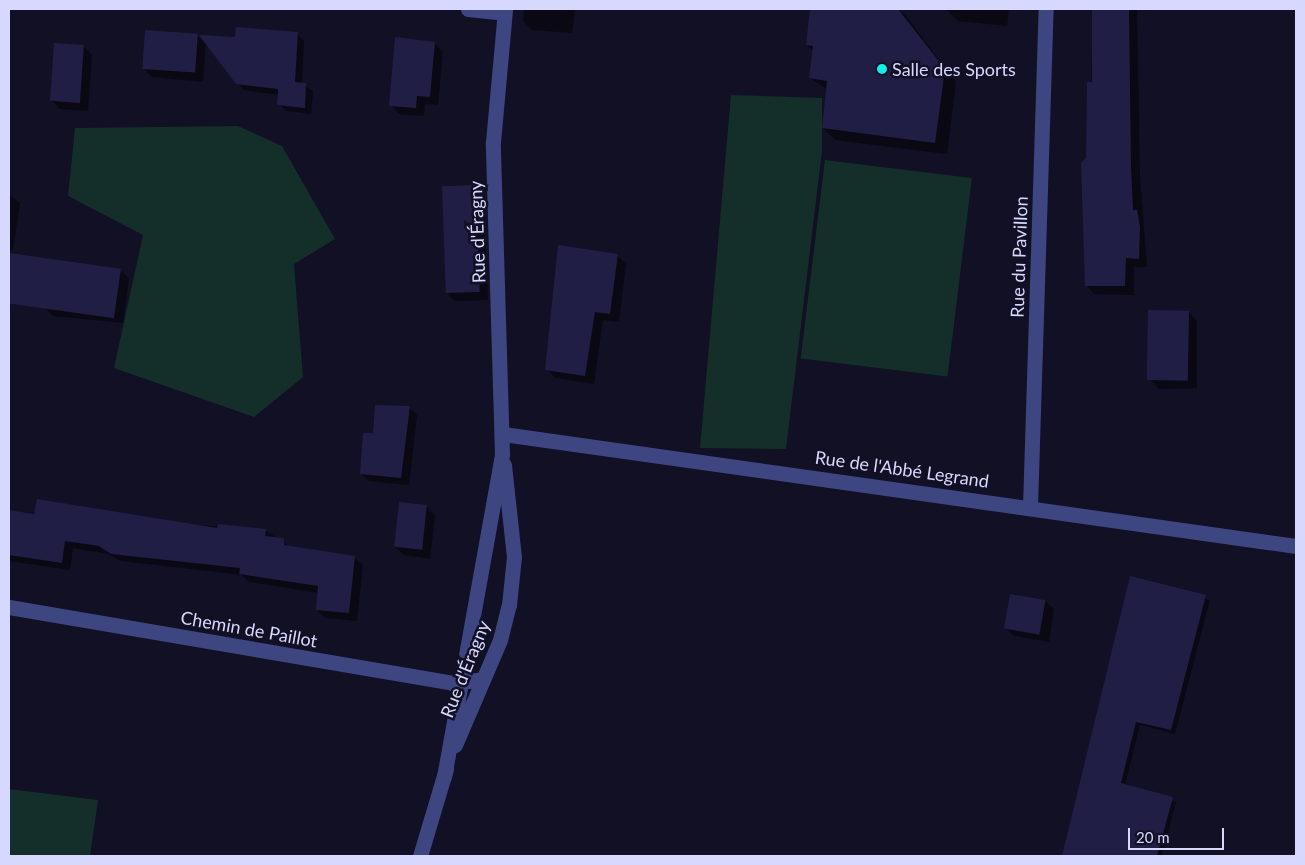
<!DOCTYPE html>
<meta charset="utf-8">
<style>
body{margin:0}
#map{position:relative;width:1305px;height:865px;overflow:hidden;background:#111025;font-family:Lato,sans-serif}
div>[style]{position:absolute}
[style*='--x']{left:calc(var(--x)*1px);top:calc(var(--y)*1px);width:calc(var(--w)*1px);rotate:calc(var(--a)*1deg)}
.green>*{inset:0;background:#142e2a;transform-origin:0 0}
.shadow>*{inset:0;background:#0007}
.building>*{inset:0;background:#201e45;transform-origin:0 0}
.minor>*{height:15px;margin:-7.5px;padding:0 7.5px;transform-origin:7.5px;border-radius:7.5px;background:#3e4681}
.dots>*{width:14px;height:14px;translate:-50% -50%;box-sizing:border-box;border:2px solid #111025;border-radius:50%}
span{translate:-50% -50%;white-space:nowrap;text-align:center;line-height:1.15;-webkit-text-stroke:5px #111025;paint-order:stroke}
.poi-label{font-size:18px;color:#d7d8fd}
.left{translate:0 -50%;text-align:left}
.street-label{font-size:18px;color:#d7d8fd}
.frame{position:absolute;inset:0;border:10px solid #d7d8fd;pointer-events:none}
.scale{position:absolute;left:1128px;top:828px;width:96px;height:22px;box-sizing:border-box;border:2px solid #d7d8fd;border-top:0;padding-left:6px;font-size:15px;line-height:18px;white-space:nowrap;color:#d7d8fd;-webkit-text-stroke:4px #111025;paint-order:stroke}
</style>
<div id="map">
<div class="green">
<div style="clip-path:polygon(731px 95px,822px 98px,822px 151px,786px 449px,700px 448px)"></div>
<div style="clip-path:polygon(238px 126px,282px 146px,335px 239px,294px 264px,303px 377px,254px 417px,114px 368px,143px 235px,68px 196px,75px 128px)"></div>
<div style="left:825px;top:160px;width:148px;height:200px;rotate:7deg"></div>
<div style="clip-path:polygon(9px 789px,98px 800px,90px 856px,9px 856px)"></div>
</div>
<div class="shadow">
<div style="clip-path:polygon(524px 9px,575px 9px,572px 33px,532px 30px,523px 21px)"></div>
<div style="clip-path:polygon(813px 9px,898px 9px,906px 16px,956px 82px,947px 154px,835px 140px,823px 128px,828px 90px,810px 78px,813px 51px,807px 45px)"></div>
<div style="clip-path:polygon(946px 9px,1009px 9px,1007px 26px,958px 21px)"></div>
<div style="clip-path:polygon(1093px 9px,1137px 9px,1140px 176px,1147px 267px,1134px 267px,1134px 295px,1094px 294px,1086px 285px)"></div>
<div style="clip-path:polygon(297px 34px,304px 41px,302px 84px,313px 91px,311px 114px,286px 111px,279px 104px,279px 95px,244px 90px,206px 42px,203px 82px,152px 77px,143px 68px,198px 36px,205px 43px,206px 42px,236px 39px)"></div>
<div style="clip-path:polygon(434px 43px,443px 52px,438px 105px,425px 104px,424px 116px,399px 114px,391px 105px)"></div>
<div style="clip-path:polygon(83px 46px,92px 55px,88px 111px,60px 109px,52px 101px)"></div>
<div style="clip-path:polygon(475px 186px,484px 195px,488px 300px,455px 301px,446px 292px)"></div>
<div style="clip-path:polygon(9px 195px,20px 203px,13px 250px,9px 249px)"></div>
<div style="clip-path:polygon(617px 255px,626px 264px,619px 322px,603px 320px,594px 384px,555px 378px,547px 369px)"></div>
<div style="clip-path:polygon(51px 260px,120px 270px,129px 278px,123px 323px,53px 316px,44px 307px)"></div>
<div style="clip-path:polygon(1189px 312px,1197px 321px,1197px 388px,1159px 389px,1151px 380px)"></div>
<div style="clip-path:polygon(410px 408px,417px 415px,409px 485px,369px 481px,361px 474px,374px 435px)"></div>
<div style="clip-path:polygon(426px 506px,435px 515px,430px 559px,404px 555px,395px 547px)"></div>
<div style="clip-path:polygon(9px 511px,265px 530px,292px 548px,354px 557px,363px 565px,357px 621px,325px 618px,317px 610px,319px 593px,249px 582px,242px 575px,121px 561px,108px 554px,73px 548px,70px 570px,9px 561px)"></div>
<div style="clip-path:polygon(1131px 578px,1210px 600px,1175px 734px,1140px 725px,1125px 785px,1176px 802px,1162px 856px,1063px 856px)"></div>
<div style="clip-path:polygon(1045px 601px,1054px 609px,1049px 642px,1014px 636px,1005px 628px)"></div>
</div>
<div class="building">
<div style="clip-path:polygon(810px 9px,898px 9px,945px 69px,935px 143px,822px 128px,827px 81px,809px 78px,813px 46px,806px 45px)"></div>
<div style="clip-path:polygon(1092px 9px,1129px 9px,1131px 167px,1133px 210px,1137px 210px,1140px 227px,1139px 259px,1126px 258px,1125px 286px,1085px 286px,1081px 163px,1086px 158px,1087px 82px,1092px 82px)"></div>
<div style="clip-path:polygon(236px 27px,298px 32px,295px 82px,306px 83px,305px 108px,277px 105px,278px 89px,236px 84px,199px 35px,235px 37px)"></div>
<div style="left:145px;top:30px;width:53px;height:39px;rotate:4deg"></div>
<div style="clip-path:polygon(395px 37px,435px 42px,430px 97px,417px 96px,416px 108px,389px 106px)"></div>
<div style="left:54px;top:43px;width:30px;height:58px;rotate:4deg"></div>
<div style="left:476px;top:185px;width:107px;height:34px;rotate:88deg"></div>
<div style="clip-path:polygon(558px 245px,618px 254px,610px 314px,595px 312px,585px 376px,545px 370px)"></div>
<div style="left:9px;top:253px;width:113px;height:50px;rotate:8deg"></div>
<div style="left:1148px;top:310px;width:41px;height:70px;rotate:1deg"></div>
<div style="clip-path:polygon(375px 405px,410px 406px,401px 478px,360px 474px,363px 433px,373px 433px)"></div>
<div style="clip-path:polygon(37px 499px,217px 528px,218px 524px,266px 529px,265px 536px,284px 538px,284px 545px,355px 556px,349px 613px,316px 610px,318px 586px,239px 574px,240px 568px,111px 554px,99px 546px,65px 541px,62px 563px,9px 555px,9px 510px,34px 514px)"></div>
<div style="left:399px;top:502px;width:28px;height:45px;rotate:6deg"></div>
<div style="clip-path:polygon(1130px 576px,1206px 595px,1171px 730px,1136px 722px,1121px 783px,1173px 797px,1157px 856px,1062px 856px)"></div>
<div style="left:1010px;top:594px;width:36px;height:35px;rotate:10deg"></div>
</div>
<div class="minor">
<div style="--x:468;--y:9;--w:36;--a:6"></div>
<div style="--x:503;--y:434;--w:801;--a:8.04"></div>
<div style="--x:1030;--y:507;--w:498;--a:-88.2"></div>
<div style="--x:9;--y:607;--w:449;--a:9.7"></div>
<div style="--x:452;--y:683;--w:31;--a:-7"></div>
<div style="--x:455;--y:745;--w:114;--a:-66.8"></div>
<div style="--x:500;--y:640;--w:36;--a:-76"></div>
<div style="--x:509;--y:605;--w:48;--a:-84.1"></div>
<div style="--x:514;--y:557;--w:93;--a:-96.2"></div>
<div style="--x:444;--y:777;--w:328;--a:-79.8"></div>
<div style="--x:502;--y:454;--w:312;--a:-91.7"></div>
<div style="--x:493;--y:142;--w:134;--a:-84.8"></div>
<div style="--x:420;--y:856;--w:91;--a:-73.4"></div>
</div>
<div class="dots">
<div style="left:882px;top:69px;background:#0ff0e6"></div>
</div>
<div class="poi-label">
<span class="left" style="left:892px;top:69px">Salle des Sports</span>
</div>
<div class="street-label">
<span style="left:477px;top:232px;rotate:-92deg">Rue d'Éragny</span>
<span style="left:1019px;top:257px;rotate:-88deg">Rue du Pavillon</span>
<span style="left:902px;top:469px;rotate:8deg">Rue de l'Abbé Legrand</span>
<span style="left:249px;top:629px;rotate:10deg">Chemin de Paillot</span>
<span style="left:465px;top:669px;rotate:-68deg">Rue d'Éragny</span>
</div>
<div class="frame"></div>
<div class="scale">20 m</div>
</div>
